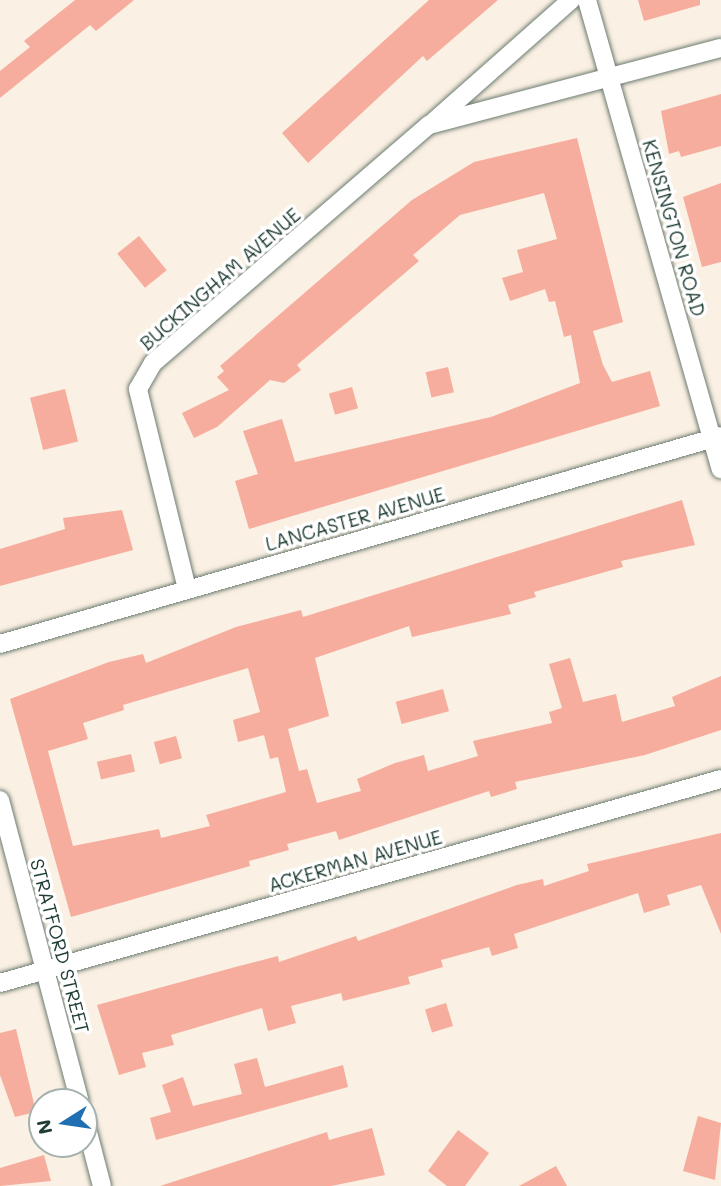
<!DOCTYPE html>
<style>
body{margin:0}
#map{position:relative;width:721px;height:1186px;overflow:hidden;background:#faf0e3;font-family:Mali,sans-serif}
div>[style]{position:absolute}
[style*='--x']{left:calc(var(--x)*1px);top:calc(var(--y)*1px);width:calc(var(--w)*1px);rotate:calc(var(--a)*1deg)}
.building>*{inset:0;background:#f6ad9d;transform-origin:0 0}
.roads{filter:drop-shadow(0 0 2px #6c7c71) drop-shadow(0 0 2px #6c7c71)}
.street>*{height:18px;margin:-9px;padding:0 9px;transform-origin:9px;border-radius:9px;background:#fff}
span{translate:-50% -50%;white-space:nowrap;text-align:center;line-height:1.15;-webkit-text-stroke:7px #fff;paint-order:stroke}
.street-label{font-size:19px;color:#1f3d34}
.north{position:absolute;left:28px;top:1088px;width:70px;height:70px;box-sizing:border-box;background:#fff;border:2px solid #a5b1ae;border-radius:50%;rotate:258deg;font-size:19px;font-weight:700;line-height:28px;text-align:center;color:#1f3d34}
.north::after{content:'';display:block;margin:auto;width:24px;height:32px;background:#1f6fb2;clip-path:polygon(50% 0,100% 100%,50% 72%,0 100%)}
</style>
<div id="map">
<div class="building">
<div style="clip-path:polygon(75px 0,134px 0,96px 31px,90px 25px,0 98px,0 71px,30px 47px,24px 41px)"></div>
<div style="clip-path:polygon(429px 0,498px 0,427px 61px,423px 56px,308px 163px,282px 133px)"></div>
<div style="clip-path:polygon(638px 0,700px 0,700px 5px,644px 21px)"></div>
<div style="clip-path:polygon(721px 94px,721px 146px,681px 157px,679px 151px,669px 154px,661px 111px)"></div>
<div style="clip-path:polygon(577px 138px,623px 322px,593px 331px,603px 365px,612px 382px,650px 371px,660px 406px,249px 529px,235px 481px,258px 474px,243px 431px,282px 419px,295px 462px,491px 417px,580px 383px,571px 335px,564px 337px,555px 301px,549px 302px,545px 289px,510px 301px,502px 278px,523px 272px,517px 250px,557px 239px,544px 193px,460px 215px,413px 255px,419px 261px,297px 365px,301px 370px,284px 383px,270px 380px,217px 427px,194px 438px,182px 413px,229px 390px,217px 377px,224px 371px,220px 366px,412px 200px,474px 162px)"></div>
<div style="clip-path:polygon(721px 183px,721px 262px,702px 267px,683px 197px)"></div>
<div style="left:139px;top:236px;width:44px;height:28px;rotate:51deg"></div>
<div style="left:448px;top:367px;width:26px;height:23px;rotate:77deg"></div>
<div style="left:352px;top:387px;width:22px;height:24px;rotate:74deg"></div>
<div style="left:65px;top:389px;width:54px;height:36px;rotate:76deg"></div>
<div style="clip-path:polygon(evenodd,682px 500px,695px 545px,621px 561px,623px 567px,534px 592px,536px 597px,508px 605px,511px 614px,412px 637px,409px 626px,315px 658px,329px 716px,288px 729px,299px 771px,307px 769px,317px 803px,361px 791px,357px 779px,395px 763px,424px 755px,428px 771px,478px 756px,473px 741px,552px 723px,549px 712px,562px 708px,549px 664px,570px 658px,583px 702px,616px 694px,622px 722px,675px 706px,672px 697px,721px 676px,721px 730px,645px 755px,515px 782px,517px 789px,491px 797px,489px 791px,339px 840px,336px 831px,287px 844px,289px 850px,249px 861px,250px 866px,71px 917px,10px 699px,109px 662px,143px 654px,146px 663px,236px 627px,301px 610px,303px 617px,682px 500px,248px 668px,260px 712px,233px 720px,238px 742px,264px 735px,270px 759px,278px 757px,286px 792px,206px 815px,210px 826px,161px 838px,159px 829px,73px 846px,48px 751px,88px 739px,83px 723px,124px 710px,123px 705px,248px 668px)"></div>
<div style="clip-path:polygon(122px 510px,133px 550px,0 586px,0 549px,65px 529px,63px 518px)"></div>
<div style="left:443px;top:689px;width:23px;height:49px;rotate:75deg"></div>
<div style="left:176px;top:736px;width:23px;height:23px;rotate:75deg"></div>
<div style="left:131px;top:754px;width:18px;height:35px;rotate:77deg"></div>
<div style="clip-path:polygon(721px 833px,721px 934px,701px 885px,667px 895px,670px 905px,644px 913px,638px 893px,514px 934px,518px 948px,492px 956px,489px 947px,441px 960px,443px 967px,408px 977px,410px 984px,343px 1001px,341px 993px,291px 1006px,296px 1023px,268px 1031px,262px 1008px,171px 1035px,174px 1045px,142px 1053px,146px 1067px,119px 1075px,97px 1005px,239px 966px,278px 956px,279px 962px,356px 936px,358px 941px,517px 885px,543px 879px,544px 886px,589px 871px,587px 864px)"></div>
<div style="left:446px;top:1003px;width:24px;height:22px;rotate:73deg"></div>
<div style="clip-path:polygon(16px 1029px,36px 1112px,15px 1117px,0 1075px,0 1033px)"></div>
<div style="clip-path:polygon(257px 1058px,265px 1087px,343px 1065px,348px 1087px,156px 1140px,150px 1118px,171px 1112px,162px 1085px,183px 1077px,193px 1106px,242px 1094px,234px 1064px)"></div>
<div style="clip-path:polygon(698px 1116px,721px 1123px,715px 1180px,683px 1171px)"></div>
<div style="clip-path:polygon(372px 1128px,385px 1175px,331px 1186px,160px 1186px,327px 1132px,329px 1140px)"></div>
<div style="clip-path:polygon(458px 1130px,489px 1153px,465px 1186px,447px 1186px,428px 1171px)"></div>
<div style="clip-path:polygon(44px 1155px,51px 1181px,0 1186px,0 1168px)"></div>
<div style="clip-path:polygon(556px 1166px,567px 1186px,519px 1186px)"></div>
</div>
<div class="roads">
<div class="street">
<div style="--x:587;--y:0;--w:488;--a:74.1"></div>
<div style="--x:432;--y:123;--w:186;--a:-41.5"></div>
<div style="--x:187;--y:589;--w:206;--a:-103.8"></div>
<div style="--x:138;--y:389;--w:30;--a:-60"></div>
<div style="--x:153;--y:363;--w:364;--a:-40.8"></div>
<div style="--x:429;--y:125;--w:302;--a:-14.8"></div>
<div style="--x:0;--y:644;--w:750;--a:-16.09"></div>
<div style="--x:0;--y:800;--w:312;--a:75.2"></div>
<div style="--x:0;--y:983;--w:749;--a:-15.8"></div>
<div style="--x:84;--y:1117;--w:71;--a:75.4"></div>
</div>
</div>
<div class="street-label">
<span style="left:674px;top:228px;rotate:74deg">KENSINGTON ROAD</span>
<span style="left:220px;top:279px;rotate:-41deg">BUCKINGHAM AVENUE</span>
<span style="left:355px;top:519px;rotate:-16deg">LANCASTER AVENUE</span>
<span style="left:355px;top:861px;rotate:-16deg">ACKERMAN AVENUE</span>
<span style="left:60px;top:946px;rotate:75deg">STRATFORD STREET</span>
</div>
<div class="north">N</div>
</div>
